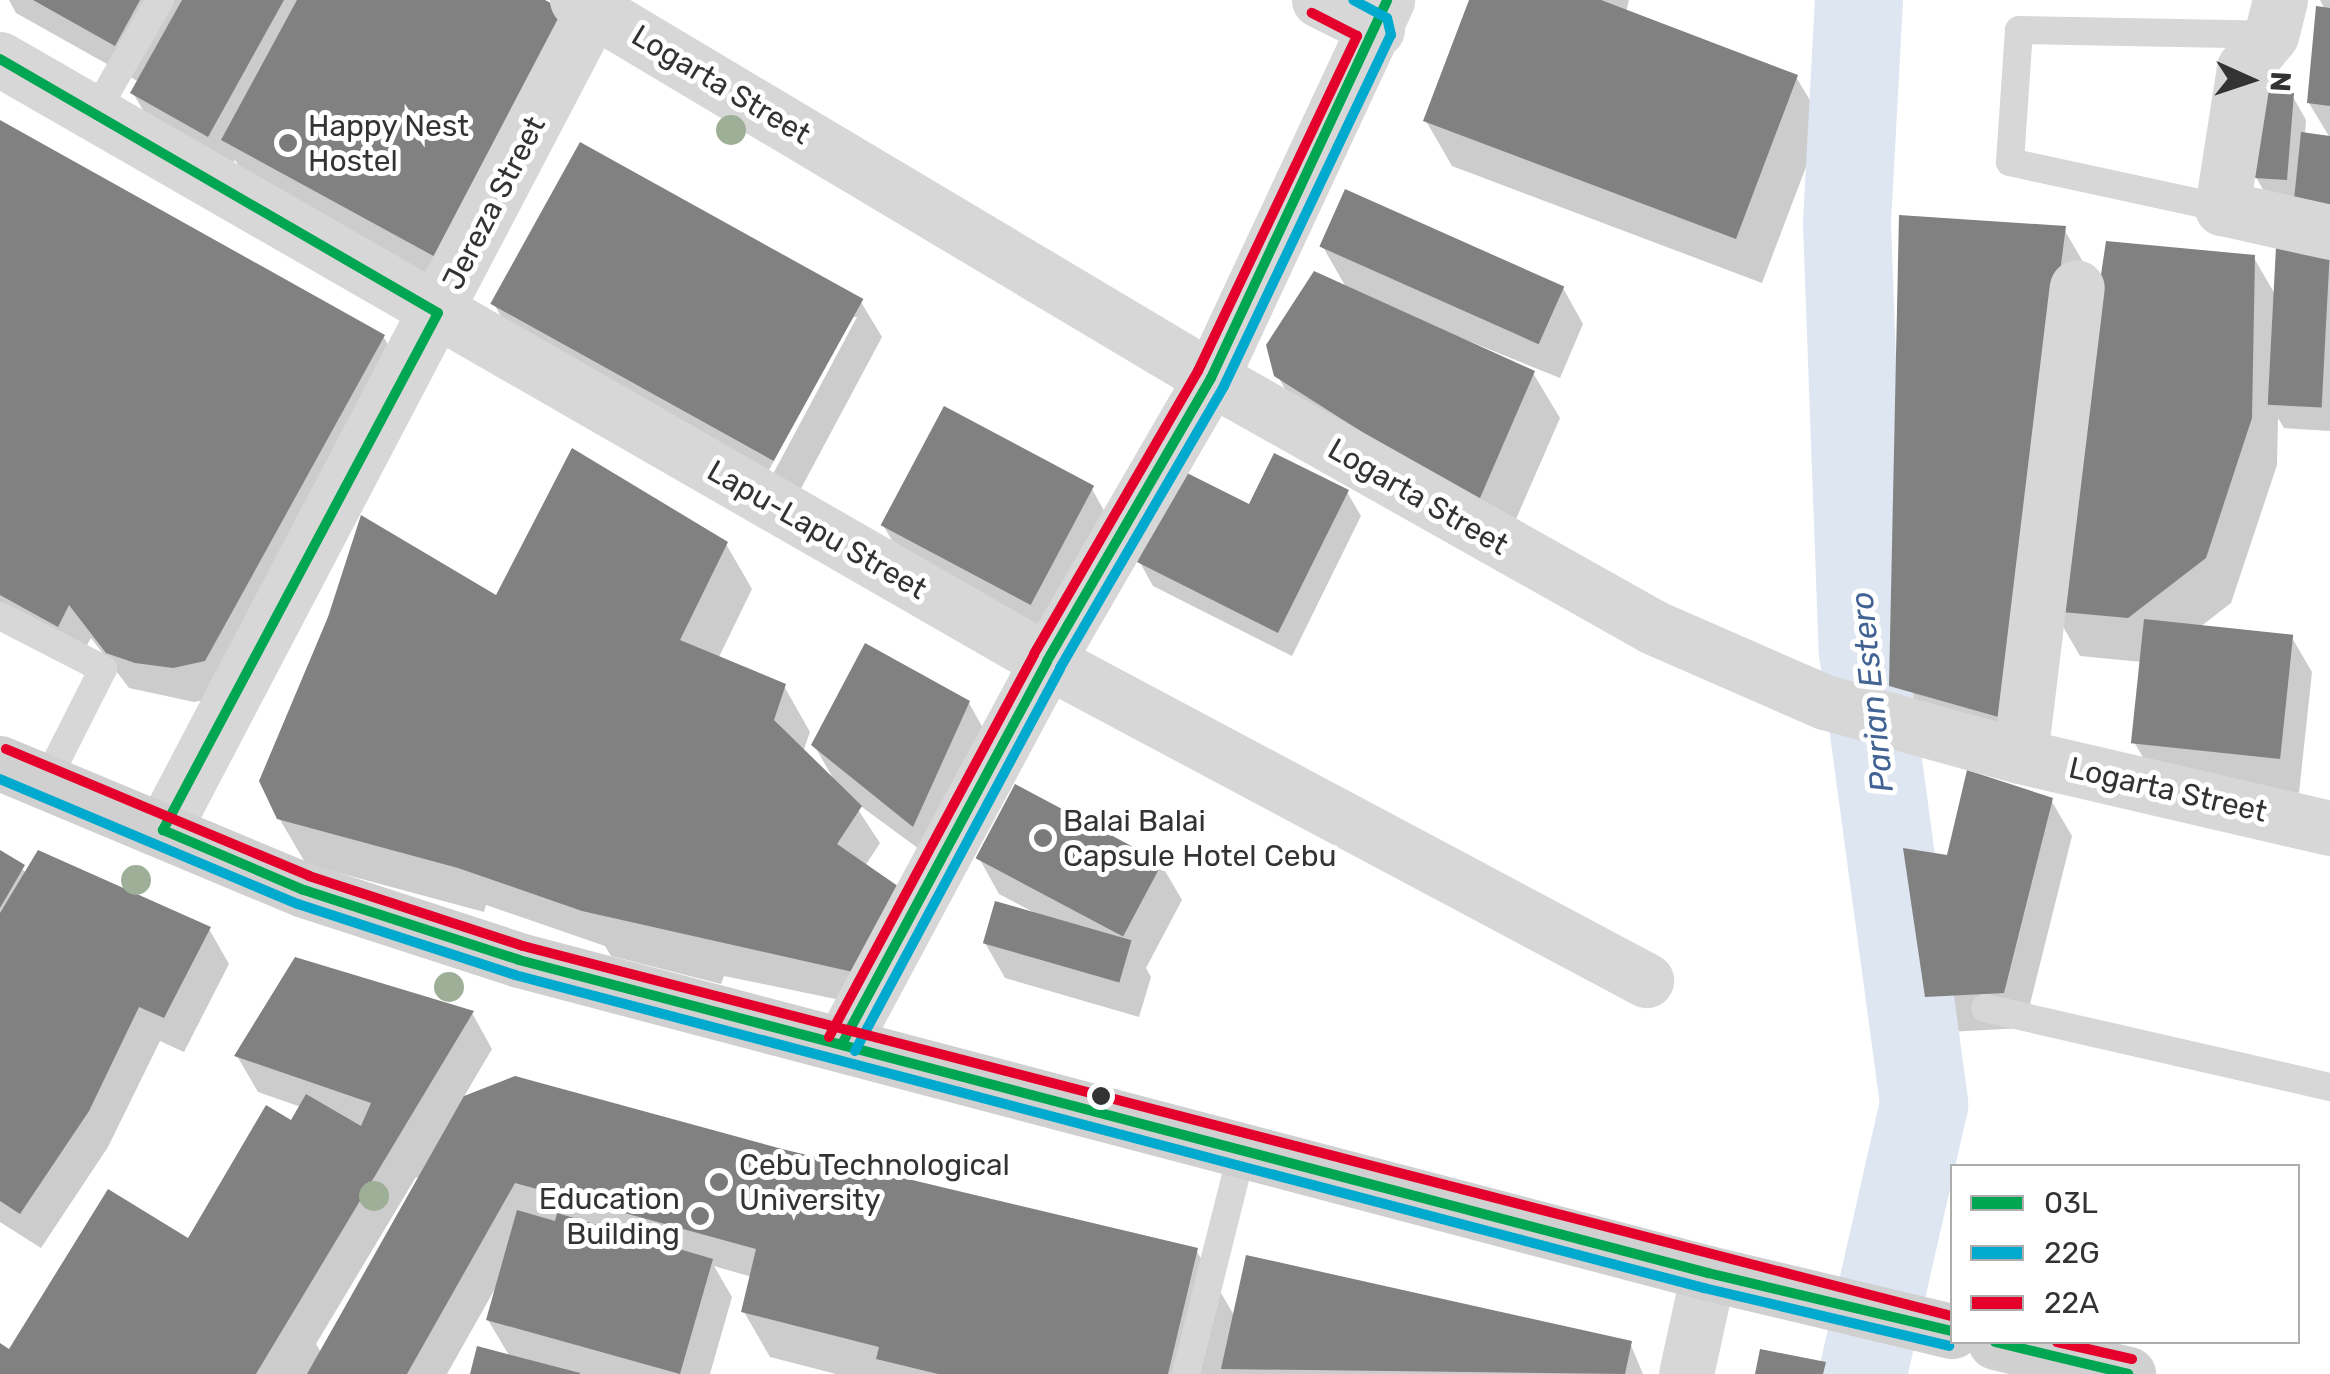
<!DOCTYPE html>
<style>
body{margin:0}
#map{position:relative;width:2330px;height:1374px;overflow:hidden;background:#fff;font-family:Rubik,sans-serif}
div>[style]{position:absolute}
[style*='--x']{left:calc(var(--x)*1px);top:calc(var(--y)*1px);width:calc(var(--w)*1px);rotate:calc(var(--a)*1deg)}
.shadow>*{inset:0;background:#0003}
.river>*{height:88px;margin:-44px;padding:0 44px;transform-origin:44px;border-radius:44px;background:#dee6f2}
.building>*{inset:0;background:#818181;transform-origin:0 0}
.service>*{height:28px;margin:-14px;padding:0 14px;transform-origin:14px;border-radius:14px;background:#d7d7d7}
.minor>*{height:55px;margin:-27.5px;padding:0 27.5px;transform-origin:27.5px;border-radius:27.5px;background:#d7d7d7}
.tertiary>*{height:55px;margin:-27.5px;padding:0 27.5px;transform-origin:27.5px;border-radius:27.5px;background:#d7d7d7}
.secondary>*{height:55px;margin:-27.5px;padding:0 27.5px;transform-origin:27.5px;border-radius:27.5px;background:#d0d0d0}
.bus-1>*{height:10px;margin:-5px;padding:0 5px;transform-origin:5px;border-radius:5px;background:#00a651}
.bus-2>*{height:10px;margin:-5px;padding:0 5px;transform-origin:5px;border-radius:5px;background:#00a9ce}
.bus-3>*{height:10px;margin:-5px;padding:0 5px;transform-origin:5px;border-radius:5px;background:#e4002b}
.trees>*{width:30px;height:30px;margin:-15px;border-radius:50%;background:#9daf96}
.dots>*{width:28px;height:28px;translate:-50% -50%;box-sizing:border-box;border:5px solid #fff;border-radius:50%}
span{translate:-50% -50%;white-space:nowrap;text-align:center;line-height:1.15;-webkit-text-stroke:10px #fff;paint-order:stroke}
.street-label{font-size:30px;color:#333}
.poi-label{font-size:30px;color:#333}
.left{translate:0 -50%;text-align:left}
.right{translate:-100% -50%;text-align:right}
.water-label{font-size:32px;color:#426394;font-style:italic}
.legend{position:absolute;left:1950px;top:1164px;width:350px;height:180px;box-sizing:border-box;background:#fff;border:2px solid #adadad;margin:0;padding:12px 18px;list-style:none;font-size:30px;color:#333}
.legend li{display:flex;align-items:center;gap:20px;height:50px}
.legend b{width:50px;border:2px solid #adadad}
.north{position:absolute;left:2200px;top:30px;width:100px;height:100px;-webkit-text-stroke:8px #fff;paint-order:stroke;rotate:93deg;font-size:28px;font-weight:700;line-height:40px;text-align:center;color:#333}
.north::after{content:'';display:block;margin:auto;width:35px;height:45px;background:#333;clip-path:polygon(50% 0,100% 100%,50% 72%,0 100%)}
</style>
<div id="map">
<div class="shadow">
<div style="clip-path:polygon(9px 0,540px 0,460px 293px,245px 176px,235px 160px,229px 171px,154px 129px,133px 93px,139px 82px,16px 13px)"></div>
<div style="clip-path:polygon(1471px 0,1629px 0,1626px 12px,1796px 77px,1823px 122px,1762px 283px,1452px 166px,1426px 121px)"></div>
<div style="clip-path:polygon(2320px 0,2330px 0,2330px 431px,2284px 428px,2278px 418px,2277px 465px,2231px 603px,2200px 627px,2291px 636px,2312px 672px,2299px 793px,2155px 778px,2134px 742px,2142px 662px,2080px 656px,2054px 611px,2254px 258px,2276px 296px,2278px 250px,2270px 202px,2256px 177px,2292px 95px,2306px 120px,2305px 135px,2330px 138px,2309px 103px,2325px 10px)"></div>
<div style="clip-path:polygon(0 123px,383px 336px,404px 372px,225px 696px,194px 702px,129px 688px,91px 638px,78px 661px,0 617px)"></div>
<div style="clip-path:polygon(2064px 229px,2090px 274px,2027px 762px,1918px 732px,1892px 686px)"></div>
<div style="clip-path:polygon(1323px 247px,1563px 288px,1583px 324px,1560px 378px,1400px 313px,1533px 373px,1560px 418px,1503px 549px,1304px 422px,1277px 375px,1347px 289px)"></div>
<div style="clip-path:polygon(evenodd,861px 302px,882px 337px,797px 496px,520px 350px,494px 304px,861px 302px,851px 317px,857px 317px,773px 474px,768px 472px,851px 317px)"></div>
<div style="clip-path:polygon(1092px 489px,1112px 525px,1050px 640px,904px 561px,883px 525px)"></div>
<div style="clip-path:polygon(1347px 492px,1361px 516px,1292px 656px,1153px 586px,1139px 561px,1250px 508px)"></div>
<div style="clip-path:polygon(726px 544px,752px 589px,718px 659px,784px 686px,810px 732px,803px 752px,834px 780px,814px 745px,969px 703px,989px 739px,934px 860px,851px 799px,880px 843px,865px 866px,874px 1007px,724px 976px,721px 984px,611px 956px,605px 946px,486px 905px,484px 912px,306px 864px,279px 818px,499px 599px)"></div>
<div style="clip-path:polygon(2051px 800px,2072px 836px,2024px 1028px,1948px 1032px,1927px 996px,1948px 858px)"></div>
<div style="clip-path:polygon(0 853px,27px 873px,209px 929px,229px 964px,184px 1052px,160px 1041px,108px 1147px,41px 1248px,0 1222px)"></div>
<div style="clip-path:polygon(979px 858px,1161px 864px,1182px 900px,1146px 968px,1151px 977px,1139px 1017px,1005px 978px,985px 943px,1033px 912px,999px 894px)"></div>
<div style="clip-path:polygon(evenodd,472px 1013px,492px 1049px,462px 1100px,781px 1151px,1196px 1250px,1235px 1317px,1630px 1343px,1643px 1374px,836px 1374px,770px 1357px,744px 1312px,752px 1277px,714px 1266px,732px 1297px,710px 1374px,473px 1374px,510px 1357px,488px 1320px,496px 1287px,447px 1374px,0 1374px,0 1346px,7px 1350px,195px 1246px,292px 1123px,301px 1107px,258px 1092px,237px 1056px,472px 1013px,416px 1177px,420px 1179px,322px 1354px,316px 1344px,416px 1177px)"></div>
</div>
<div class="river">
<div style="--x:1859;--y:0;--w:224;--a:93.1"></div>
<div style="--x:1847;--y:224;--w:427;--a:87.9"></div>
<div style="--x:1863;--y:651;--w:458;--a:82.3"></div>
<div style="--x:1924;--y:1105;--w:276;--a:102.8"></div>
</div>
<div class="building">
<div style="clip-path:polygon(33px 0,140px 0,115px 46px)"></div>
<div style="clip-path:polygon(182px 0,284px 0,208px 137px,130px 93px)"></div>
<div style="clip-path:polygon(297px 0,545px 0,570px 13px,439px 259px,221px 140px)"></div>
<div style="clip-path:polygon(1469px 0,1601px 0,1798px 75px,1736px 239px,1423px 121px)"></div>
<div style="clip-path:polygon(2316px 6px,2330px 8px,2330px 106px,2307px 103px)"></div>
<div style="clip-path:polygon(2251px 90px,2294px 93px,2287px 180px,2254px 178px)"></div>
<div style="clip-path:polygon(0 120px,385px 335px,205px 661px,173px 668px,135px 663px,106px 653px,69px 605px,58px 627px,0 595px)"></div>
<div style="clip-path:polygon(2301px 132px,2330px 136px,2330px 223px,2292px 219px)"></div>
<div style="left:580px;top:142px;width:324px;height:185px;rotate:29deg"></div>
<div style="left:1345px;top:189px;width:240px;height:63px;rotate:24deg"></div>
<div style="clip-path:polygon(1899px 215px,2066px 226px,2002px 718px,1889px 686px)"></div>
<div style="clip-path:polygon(2106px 241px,2255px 255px,2252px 418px,2206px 558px,2128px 618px,2051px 611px)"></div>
<div style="left:2276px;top:247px;width:54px;height:158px;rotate:3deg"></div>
<div style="clip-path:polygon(1314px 271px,1535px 371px,1477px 505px,1274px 376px,1266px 345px)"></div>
<div style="left:944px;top:406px;width:170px;height:135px;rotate:28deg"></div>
<div style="clip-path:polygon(572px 448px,728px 542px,680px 640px,786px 684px,774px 720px,862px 806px,837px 844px,905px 891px,853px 972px,582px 911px,458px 868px,277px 819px,259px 781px,328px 617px,361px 515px,496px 595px)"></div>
<div style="clip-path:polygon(1274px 453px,1349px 490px,1278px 633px,1137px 562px,1183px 471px,1249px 504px)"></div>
<div style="left:2144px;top:619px;width:150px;height:125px;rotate:6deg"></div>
<div style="clip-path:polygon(865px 643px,970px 701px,913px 827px,811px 745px)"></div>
<div style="clip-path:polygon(1967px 770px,2053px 798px,2004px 993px,1925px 997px,1903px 848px,1947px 855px)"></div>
<div style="left:1015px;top:784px;width:167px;height:84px;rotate:28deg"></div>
<div style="clip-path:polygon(0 850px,25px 865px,0 908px)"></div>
<div style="clip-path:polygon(38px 850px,211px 927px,164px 1018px,139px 1007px,89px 1111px,20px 1214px,0 1201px,0 913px)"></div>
<div style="left:995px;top:901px;width:142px;height:44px;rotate:16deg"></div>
<div style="clip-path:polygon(295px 957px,474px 1011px,256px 1374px,0 1374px,0 1343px,9px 1349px,108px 1189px,188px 1238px,266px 1105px,291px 1120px,306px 1094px,361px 1126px,371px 1103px,234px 1056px)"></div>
<div style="clip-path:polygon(515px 1076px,782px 1149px,1198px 1248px,1168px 1374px,938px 1374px,876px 1359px,879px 1347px,741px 1312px,756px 1249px,515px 1183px,407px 1374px,307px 1374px,464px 1096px)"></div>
<div style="clip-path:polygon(517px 1210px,555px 1221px,557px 1213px,713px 1259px,680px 1374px,486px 1320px)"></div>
<div style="clip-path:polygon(1246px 1255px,1632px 1341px,1625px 1374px,1221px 1369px)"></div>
<div style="clip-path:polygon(477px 1346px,580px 1373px,580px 1374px,470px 1374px)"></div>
<div style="clip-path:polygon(1760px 1349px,1826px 1362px,1823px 1374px,1755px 1374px)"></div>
</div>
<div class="service">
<div style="--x:93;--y:116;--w:134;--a:-60"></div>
<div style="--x:2222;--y:208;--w:217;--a:-167.8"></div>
<div style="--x:2010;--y:162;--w:132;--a:-86.1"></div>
<div style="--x:2019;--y:30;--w:252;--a:1.1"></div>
<div style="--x:0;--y:616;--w:116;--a:27.2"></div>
<div style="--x:103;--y:669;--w:129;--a:116.8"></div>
<div style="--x:1985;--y:1008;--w:354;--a:12.9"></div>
<div style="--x:1186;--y:1374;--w:230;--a:-75.9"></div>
</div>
<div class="minor">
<div style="--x:577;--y:0;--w:738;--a:30.8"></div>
<div style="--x:1211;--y:378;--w:507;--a:29.39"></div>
<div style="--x:1653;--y:627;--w:188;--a:23.6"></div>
<div style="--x:1825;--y:702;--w:202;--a:15.5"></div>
<div style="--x:2020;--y:756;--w:318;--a:13.1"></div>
<div style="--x:1319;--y:0;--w:65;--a:26.6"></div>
<div style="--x:2280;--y:0;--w:36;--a:104"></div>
<div style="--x:2271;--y:35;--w:43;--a:129.3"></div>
<div style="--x:2244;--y:68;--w:142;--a:98.9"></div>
<div style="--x:2222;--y:208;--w:111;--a:12.5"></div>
<div style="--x:1047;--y:661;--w:679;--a:28.04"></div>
<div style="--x:2020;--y:756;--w:472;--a:-83.1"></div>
<div style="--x:1686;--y:1374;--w:103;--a:-77.7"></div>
</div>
<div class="tertiary">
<div style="--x:0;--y:59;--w:1208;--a:29.9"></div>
<div style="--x:163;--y:830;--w:937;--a:-62.34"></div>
<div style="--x:842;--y:1044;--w:434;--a:-61.8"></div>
<div style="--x:1047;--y:661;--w:327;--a:-59.9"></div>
<div style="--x:1211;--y:378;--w:417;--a:-65"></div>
</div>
<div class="secondary">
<div style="--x:0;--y:763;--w:329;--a:22.7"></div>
<div style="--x:304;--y:890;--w:226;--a:18"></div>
<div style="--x:519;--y:960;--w:1230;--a:14.75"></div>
<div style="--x:1708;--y:1273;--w:251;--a:13.4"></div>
<div style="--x:1995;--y:1342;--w:137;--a:13.5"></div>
</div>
<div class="bus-1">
<div style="--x:0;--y:59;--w:506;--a:30.11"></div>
<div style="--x:438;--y:313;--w:586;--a:118.01"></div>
<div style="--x:163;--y:830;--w:153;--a:23.1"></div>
<div style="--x:304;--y:890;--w:226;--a:18"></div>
<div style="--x:519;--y:960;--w:1230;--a:14.75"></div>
<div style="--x:1708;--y:1273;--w:251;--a:13.4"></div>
<div style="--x:842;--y:1044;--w:434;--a:-61.8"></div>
<div style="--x:1047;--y:661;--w:327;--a:-59.9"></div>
<div style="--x:1211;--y:378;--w:417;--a:-65"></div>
<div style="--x:1995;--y:1342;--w:137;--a:13.5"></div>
</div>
<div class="bus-2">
<div style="--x:0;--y:779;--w:323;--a:22.8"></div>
<div style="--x:298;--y:904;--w:228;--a:18.1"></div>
<div style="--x:515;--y:975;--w:1230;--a:14.75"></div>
<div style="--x:1704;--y:1288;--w:252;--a:13.3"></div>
<div style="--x:855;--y:1051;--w:434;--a:-61.8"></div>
<div style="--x:1060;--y:668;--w:326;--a:-59.8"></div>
<div style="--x:1224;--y:386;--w:389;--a:-64.6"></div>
<div style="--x:1391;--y:35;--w:17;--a:-103"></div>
<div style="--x:1387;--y:18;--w:38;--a:-152"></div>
</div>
<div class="bus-3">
<div style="--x:6;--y:749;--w:329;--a:22.7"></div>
<div style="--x:309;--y:876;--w:225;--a:18.1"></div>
<div style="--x:523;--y:946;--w:1476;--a:14.52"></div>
<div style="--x:829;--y:1037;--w:434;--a:-61.8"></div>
<div style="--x:1034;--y:654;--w:327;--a:-59.9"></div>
<div style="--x:1198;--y:371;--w:371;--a:-64.6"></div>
<div style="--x:1357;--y:36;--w:51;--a:-152.9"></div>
<div style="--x:2057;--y:1342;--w:77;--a:12.8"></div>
</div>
<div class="trees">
<div style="left:731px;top:130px"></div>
<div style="left:136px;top:880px"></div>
<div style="left:449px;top:987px"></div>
<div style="left:374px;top:1196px"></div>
</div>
<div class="dots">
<div style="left:288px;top:143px;background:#7a7a7a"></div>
<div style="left:1043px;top:838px;background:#7a7a7a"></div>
<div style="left:1101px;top:1096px;background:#333"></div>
<div style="left:719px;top:1182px;background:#7a7a7a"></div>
<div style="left:700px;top:1216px;background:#7a7a7a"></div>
</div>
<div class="street-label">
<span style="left:721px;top:85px;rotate:31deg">Logarta Street</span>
<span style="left:494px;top:203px;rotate:-63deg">Jereza Street</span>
<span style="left:1418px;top:497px;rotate:30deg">Logarta Street</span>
<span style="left:817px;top:530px;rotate:30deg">Lapu-Lapu Street</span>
<span style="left:2168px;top:790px;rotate:13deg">Logarta Street</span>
</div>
<div class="poi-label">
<span class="left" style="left:308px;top:143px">Happy Nest<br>Hostel</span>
<span class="left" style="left:1063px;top:838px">Balai Balai<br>Capsule Hotel Cebu</span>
<span class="left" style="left:739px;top:1182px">Cebu Technological<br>University</span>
<span class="right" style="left:680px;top:1216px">Education<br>Building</span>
</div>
<div class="water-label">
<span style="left:1872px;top:692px;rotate:-96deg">Parian Estero</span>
</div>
<ul class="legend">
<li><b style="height:12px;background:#00a651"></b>03L</li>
<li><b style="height:12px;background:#00a9ce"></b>22G</li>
<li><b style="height:12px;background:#e4002b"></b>22A</li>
</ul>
<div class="north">N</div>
</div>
